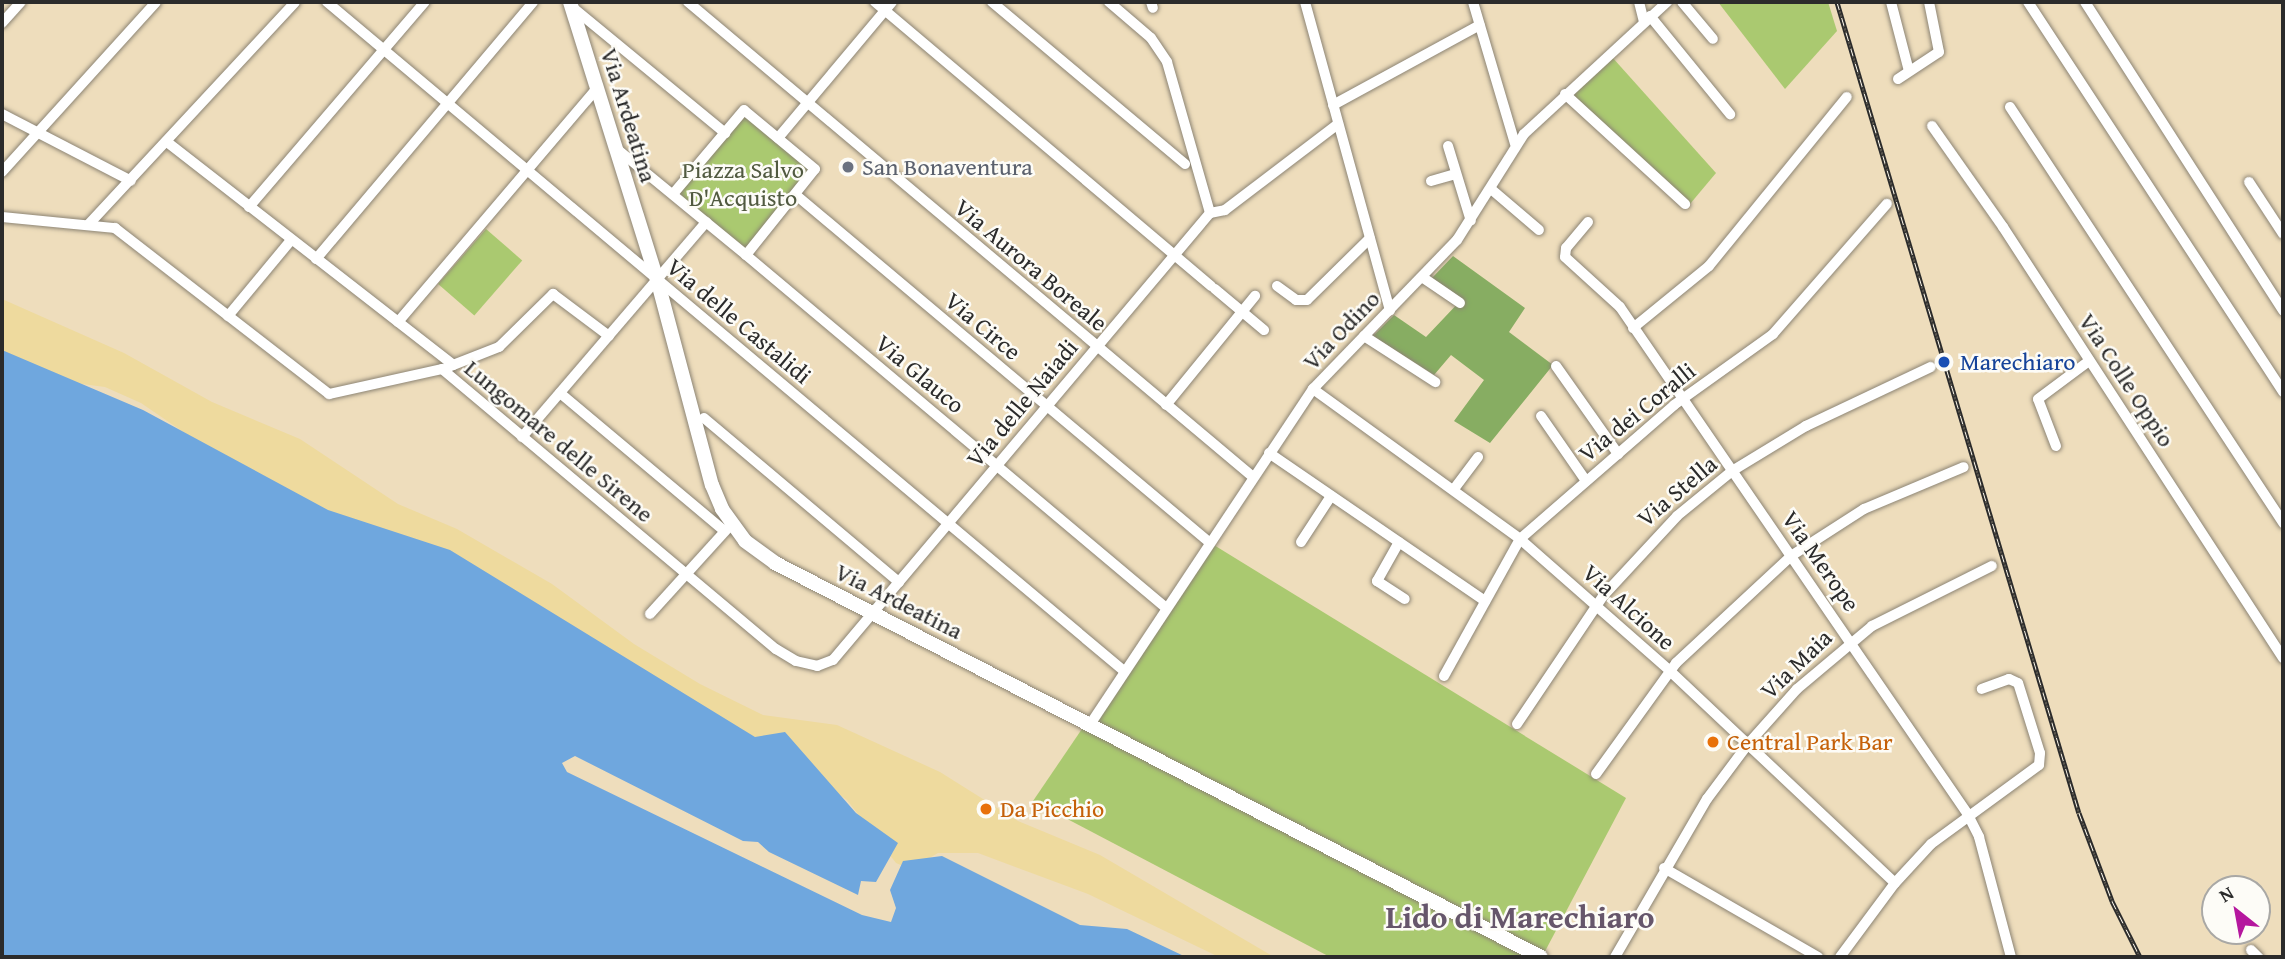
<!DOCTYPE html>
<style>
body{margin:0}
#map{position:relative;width:2285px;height:959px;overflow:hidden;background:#eeddbc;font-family:"Gentium Book Plus",serif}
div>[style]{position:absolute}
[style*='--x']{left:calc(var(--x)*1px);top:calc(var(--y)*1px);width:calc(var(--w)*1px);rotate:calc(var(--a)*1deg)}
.green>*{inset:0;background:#aac970;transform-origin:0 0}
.forest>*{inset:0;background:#87ad62}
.sand>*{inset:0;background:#eeda9e}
.water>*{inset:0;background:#6fa7de}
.roads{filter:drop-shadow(0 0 2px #8c8474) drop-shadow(0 0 2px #8c8474)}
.minor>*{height:10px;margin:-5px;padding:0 5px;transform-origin:5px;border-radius:5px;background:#fff}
.major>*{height:14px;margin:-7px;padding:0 7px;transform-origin:7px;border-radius:7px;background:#fff}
.rail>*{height:5px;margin-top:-2.5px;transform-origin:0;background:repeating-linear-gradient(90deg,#fdfcf7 0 8px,#2b2b2b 0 16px);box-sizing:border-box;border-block:2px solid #2b2b2b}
.dots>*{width:19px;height:19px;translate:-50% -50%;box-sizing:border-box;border:4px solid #fdfcf7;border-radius:50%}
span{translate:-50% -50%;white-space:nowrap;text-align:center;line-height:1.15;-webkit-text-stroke:5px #fdfcf7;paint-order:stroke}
.street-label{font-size:24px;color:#2b2b2b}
.worship-label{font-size:24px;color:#5b616d}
.left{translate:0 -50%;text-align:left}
.park-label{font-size:24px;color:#515a40}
.transit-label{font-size:24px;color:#164399}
.food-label{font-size:24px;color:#c56008}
.district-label{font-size:32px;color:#66566b;font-weight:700}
.frame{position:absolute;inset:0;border:4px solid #2b2b2b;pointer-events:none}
.north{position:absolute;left:2201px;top:875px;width:70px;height:70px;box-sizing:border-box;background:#fdfcf7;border:2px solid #a9a8a5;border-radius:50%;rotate:329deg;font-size:19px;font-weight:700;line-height:28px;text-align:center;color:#2b2b2b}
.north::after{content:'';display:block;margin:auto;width:24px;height:32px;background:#b5179e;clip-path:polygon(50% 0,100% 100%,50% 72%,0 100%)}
</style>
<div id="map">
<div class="green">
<div style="clip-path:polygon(1718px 2px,1828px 2px,1837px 31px,1785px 89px)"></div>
<div style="clip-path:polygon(1612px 57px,1716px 173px,1690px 204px,1573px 95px)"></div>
<div style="left:744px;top:110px;width:92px;height:110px;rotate:40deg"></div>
<div style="left:486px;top:229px;width:48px;height:73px;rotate:41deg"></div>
<div style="clip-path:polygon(1209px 542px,1626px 798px,1542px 957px,1330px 957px,1033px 801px)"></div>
</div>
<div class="forest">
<div style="clip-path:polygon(1453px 256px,1525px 308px,1509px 332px,1553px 365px,1490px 443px,1454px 421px,1484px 380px,1451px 355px,1434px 375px,1373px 336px,1394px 315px,1426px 337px,1462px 299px,1432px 278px)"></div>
</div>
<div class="sand">
<div style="clip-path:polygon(2px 299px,124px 353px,212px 402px,300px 439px,398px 504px,457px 529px,552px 584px,634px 644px,700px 684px,763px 715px,837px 725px,940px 772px,1018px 821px,1100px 855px,1274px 957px,1219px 957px,1088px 894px,978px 853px,938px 853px,910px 869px,896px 863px,847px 800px,786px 757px,252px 479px,141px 403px,105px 387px,51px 380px,2px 386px)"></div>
</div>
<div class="water">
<div style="clip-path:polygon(2px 350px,143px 410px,328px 510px,450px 550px,755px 737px,785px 732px,856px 813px,898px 843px,876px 882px,861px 881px,858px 895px,769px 852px,758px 842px,743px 841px,575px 756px,562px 763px,567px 772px,862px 915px,891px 922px,896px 908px,890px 890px,903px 861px,942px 856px,1080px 925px,1127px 929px,1186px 957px,2px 957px)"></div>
</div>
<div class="roads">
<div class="minor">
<div style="--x:327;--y:2;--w:1041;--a:40.01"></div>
<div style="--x:688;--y:2;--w:738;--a:40.05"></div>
<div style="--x:875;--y:2;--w:440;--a:40.2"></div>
<div style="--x:992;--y:2;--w:252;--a:40"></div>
<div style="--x:1109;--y:2;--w:55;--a:40.6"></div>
<div style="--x:1151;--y:38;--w:29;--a:56"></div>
<div style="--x:1167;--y:62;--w:157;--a:74.1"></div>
<div style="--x:1151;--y:2;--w:6;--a:72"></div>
<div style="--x:1305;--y:2;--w:320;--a:74.6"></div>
<div style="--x:1473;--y:2;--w:148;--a:73.5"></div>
<div style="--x:1639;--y:2;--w:21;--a:76"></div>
<div style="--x:1682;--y:2;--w:48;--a:50"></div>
<div style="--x:1891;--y:2;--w:71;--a:75.4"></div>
<div style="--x:2028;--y:2;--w:466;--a:56.8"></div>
<div style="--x:2085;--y:2;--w:367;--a:57.3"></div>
<div style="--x:571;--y:6;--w:200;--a:39.5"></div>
<div style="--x:1650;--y:16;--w:127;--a:50.8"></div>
<div style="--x:2;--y:23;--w:28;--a:-48"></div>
<div style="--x:1898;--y:79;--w:49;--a:-33.4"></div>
<div style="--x:1939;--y:52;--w:51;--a:-101.3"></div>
<div style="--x:1565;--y:94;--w:163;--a:42.5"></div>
<div style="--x:1333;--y:105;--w:167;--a:-28.6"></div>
<div style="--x:2010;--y:107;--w:498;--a:56.7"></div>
<div style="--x:2;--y:114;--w:145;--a:27.4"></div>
<div style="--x:1932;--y:126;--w:123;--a:54.9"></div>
<div style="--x:2003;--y:227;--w:514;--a:56.99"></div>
<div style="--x:778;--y:138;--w:177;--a:-50"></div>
<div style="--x:167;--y:142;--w:363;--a:37.9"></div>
<div style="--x:1448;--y:146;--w:78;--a:73"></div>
<div style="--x:617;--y:149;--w:167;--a:39.4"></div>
<div style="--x:746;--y:255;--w:110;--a:-51.3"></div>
<div style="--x:815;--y:169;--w:92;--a:-140.3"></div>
<div style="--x:744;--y:110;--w:110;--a:130.2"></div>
<div style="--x:2;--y:172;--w:229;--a:-47.8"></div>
<div style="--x:1431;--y:181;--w:26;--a:-16"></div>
<div style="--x:2249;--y:182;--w:62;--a:56.8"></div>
<div style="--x:1491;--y:189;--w:63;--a:40.5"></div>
<div style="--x:796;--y:195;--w:539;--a:40.04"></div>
<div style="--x:249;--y:207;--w:270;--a:-49.4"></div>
<div style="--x:2;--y:217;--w:114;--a:5.6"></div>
<div style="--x:115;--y:228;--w:271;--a:37.8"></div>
<div style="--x:329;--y:394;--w:116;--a:-12.5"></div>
<div style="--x:442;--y:369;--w:436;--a:40"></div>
<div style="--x:776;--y:649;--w:23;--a:31"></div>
<div style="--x:796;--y:661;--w:22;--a:13"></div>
<div style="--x:817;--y:666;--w:17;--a:-21"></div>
<div style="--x:833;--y:660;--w:585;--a:-49.86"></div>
<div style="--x:1210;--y:213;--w:15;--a:-11"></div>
<div style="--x:1225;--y:210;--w:142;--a:-37.3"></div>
<div style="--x:1588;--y:222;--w:34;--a:130"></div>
<div style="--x:1566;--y:248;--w:9;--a:96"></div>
<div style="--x:1565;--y:257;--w:74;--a:42.3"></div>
<div style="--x:1620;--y:307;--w:614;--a:55.56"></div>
<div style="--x:1967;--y:813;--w:27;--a:63"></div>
<div style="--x:1979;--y:837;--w:124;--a:75.1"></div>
<div style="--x:88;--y:225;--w:304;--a:-47.1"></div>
<div style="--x:746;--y:255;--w:547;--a:40.03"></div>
<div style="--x:316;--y:259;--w:336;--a:-49.8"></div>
<div style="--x:1422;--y:277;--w:46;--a:34.4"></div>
<div style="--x:1277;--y:286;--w:24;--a:36"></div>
<div style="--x:1296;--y:300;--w:11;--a:0"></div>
<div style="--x:1307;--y:300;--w:88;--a:-44.5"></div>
<div style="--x:1215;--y:289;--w:64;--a:39.9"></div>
<div style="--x:228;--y:316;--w:99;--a:-50.3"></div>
<div style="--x:398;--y:322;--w:307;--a:-49.6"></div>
<div style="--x:1633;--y:328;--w:98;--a:-39.2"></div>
<div style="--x:1709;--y:266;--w:218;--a:-50.8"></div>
<div style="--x:1364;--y:336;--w:85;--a:32.9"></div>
<div style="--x:1556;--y:366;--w:108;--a:54.8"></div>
<div style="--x:448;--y:367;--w:55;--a:-21.4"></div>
<div style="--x:499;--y:347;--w:76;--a:-44.5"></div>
<div style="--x:553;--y:294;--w:70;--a:36.9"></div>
<div style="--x:1313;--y:389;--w:256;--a:35.9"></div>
<div style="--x:1520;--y:539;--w:200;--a:41.3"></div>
<div style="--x:1670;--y:671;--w:309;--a:43.3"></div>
<div style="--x:560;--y:393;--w:213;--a:40"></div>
<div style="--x:1166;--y:405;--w:141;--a:-50.8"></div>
<div style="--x:1541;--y:416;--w:79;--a:55.3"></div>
<div style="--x:704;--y:418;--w:255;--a:40.1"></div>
<div style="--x:522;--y:437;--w:283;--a:-49.4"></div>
<div style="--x:2056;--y:446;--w:50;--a:-111"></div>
<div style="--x:2038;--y:399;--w:64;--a:-36.7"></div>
<div style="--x:1269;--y:453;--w:262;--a:34.4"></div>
<div style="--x:1454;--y:489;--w:40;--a:-53"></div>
<div style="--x:1301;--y:542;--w:55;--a:-56.9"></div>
<div style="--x:1399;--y:542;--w:45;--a:119.4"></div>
<div style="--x:1377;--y:581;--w:33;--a:33"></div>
<div style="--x:650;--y:614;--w:115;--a:-47.8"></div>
<div style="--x:1444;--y:676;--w:157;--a:-61"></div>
<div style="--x:1520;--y:539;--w:204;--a:-41"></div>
<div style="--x:1674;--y:405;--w:122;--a:-35.6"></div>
<div style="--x:1773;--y:334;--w:173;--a:-48.8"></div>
<div style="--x:1517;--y:724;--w:154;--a:-56.1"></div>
<div style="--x:1603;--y:596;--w:109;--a:-47.2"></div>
<div style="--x:1677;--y:516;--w:71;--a:-39.3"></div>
<div style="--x:1732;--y:471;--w:87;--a:-31.3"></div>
<div style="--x:1806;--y:426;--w:138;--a:-25.3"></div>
<div style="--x:1089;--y:726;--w:405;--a:-56.4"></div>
<div style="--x:1313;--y:389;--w:207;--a:-46"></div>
<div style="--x:1457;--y:240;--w:125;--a:-57.7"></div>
<div style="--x:1524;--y:134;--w:195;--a:-42.7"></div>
<div style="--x:1596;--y:774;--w:137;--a:-54.2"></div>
<div style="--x:1676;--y:663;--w:157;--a:-42.9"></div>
<div style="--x:1791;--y:556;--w:87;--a:-32.8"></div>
<div style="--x:1864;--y:509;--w:108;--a:-22.8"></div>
<div style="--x:1664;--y:868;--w:178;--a:30"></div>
<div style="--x:2251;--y:950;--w:10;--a:45"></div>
<div style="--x:1615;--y:957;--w:183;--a:-59.8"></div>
<div style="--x:1707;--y:799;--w:69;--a:-53.3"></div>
<div style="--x:1748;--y:744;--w:74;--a:-48.3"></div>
<div style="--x:1797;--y:689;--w:98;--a:-40"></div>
<div style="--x:1872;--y:626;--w:134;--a:-26.6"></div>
<div style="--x:1840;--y:957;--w:92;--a:-53.4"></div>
<div style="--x:1895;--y:883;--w:53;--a:-47.3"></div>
<div style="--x:1931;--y:844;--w:134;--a:-36.2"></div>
<div style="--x:2039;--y:765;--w:12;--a:-85"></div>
<div style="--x:2040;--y:753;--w:73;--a:-107.4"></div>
<div style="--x:2018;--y:683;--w:10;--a:-156"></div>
<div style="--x:2009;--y:679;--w:29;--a:160"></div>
</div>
<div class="major">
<div style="--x:570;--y:2;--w:290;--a:72.6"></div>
<div style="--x:657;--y:279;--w:213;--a:75.1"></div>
<div style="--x:712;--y:485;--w:26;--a:67"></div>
<div style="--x:722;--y:509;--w:39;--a:54"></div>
<div style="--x:745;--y:541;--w:37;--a:36"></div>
<div style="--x:775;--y:563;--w:861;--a:27.22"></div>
</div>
</div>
<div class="rail">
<div style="--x:1837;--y:2;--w:846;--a:73.39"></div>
<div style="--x:2079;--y:813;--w:94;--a:69.4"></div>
<div style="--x:2112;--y:901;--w:63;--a:63.4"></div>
</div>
<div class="dots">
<div style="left:848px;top:167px;background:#6b7280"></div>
<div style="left:1944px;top:362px;background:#1a4fb4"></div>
<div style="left:1713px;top:742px;background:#e8710a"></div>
<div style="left:986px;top:809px;background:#e8710a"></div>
</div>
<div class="street-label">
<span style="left:629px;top:115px;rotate:73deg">Via Ardeatina</span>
<span style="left:1031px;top:265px;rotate:40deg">Via Aurora Boreale</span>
<span style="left:739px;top:321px;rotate:40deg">Via delle Castalidi</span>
<span style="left:983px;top:326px;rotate:40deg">Via Circe</span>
<span style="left:1341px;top:330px;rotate:-46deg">Via Odino</span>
<span style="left:920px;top:374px;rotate:40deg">Via Glauco</span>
<span style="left:2127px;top:380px;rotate:57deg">Via Colle Oppio</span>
<span style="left:1022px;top:403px;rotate:-50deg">Via delle Naiadi</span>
<span style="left:1637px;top:412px;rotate:-39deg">Via dei Coralli</span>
<span style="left:559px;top:441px;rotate:40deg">Lungomare delle Sirene</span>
<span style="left:1677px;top:491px;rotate:-40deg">Via Stella</span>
<span style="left:1821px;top:561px;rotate:55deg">Via Merope</span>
<span style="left:899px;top:601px;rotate:27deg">Via Ardeatina</span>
<span style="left:1629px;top:607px;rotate:42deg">Via Alcione</span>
<span style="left:1796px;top:664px;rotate:-44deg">Via Maia</span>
</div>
<div class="worship-label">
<span class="left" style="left:862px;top:167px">San Bonaventura</span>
</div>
<div class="park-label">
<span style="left:743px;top:184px">Piazza Salvo<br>D'Acquisto</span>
</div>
<div class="transit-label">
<span class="left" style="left:1960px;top:362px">Marechiaro</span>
</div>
<div class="food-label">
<span class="left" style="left:1727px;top:742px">Central Park Bar</span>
<span class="left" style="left:1000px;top:809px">Da Picchio</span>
</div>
<div class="district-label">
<span style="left:1520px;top:917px">Lido di Marechiaro</span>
</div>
<div class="frame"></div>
<div class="north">N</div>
</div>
